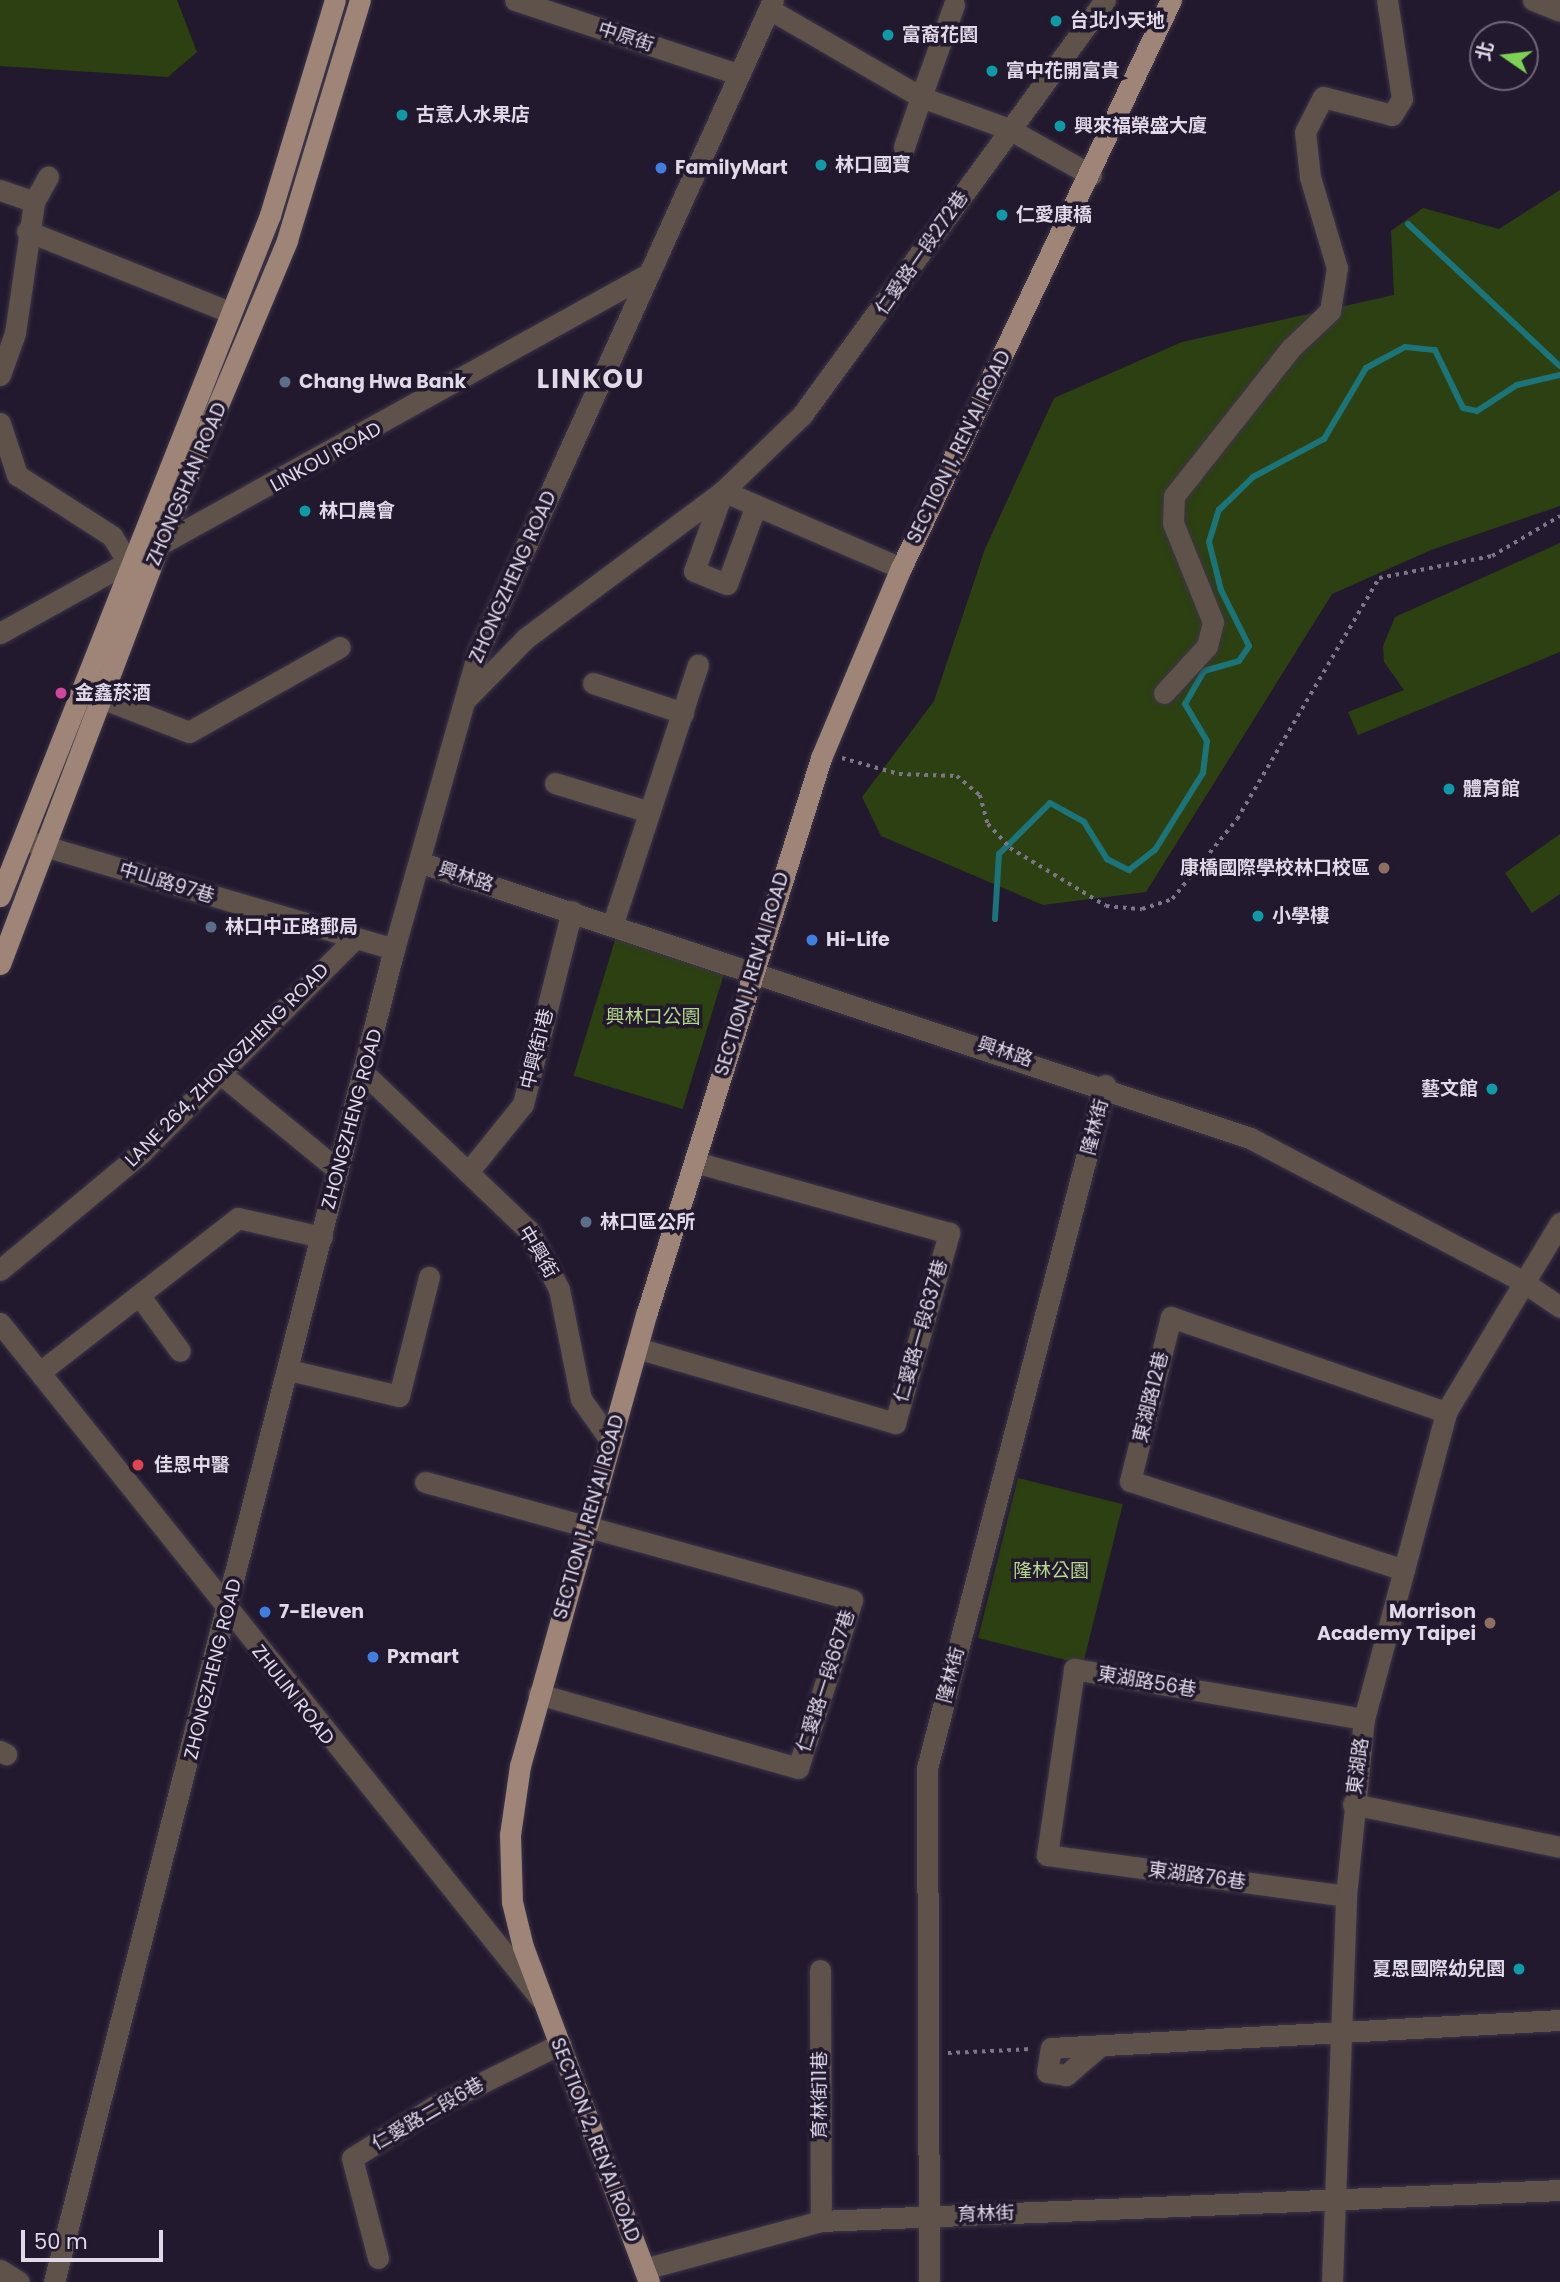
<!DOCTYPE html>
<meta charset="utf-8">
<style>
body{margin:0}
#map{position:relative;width:1560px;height:2282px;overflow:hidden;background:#22192e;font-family:Poppins,"Noto Sans TC",sans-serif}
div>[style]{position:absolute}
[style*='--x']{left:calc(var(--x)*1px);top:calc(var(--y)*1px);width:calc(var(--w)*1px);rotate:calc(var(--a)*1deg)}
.green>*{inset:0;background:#2d4011;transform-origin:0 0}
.stream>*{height:6px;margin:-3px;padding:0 3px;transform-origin:3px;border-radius:3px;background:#1a7479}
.path>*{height:3.5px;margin-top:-1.75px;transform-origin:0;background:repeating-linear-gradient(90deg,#7d7688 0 3.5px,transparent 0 8.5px)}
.roads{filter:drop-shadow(0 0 2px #3c3448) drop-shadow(0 0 2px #3c3448)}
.minor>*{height:21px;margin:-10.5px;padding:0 10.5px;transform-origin:10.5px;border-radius:10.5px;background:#5e524b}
.major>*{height:21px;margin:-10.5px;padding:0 10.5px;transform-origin:10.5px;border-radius:10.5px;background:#9e8578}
.dots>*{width:19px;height:19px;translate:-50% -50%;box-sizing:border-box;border:4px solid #22192e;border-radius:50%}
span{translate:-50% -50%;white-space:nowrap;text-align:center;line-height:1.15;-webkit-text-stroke:7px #22192e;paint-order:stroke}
.poi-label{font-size:19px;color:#dfd9e8;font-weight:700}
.left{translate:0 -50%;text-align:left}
.right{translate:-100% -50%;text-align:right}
.street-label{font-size:19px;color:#dfd9e8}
.park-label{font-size:19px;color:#b5d98b}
.district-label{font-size:26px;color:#dfd9e8;font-weight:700;letter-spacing:2px}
.north{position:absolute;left:1469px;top:21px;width:70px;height:70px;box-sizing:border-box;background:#22192e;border:2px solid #6e6678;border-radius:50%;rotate:284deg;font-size:19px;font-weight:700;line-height:28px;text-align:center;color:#dfd9e8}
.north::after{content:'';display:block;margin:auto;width:24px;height:32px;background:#7cd154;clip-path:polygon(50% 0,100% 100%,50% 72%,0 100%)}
.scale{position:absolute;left:21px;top:2230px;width:142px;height:32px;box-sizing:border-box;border:4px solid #dfd9e8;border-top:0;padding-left:9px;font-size:21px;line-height:24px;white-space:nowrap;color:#dfd9e8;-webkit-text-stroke:5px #22192e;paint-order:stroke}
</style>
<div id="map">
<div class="green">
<div style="clip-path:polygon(0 0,177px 0,197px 52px,168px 77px,0 66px)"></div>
<div style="clip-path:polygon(1560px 190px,1560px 506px,1431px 550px,1332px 594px,1146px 892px,1043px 905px,881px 836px,862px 797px,934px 701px,985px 549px,1054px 398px,1182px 342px,1394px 295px,1391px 231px,1423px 208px,1499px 229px)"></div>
<div style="clip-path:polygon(1560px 543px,1560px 652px,1358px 735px,1348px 712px,1404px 690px,1384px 662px,1383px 646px,1395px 617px)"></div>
<div style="clip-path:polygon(1560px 834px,1560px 894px,1532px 913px,1505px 873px)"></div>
<div style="left:616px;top:937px;width:114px;height:145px;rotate:17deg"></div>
<div style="left:1018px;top:1478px;width:108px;height:165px;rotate:14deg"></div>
</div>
<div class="stream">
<div style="--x:1408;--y:224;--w:208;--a:43.1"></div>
<div style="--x:995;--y:919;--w:65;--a:-86.5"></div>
<div style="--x:999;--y:854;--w:72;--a:-45"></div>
<div style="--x:1050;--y:803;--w:39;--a:29"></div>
<div style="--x:1084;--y:822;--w:44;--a:58.1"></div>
<div style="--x:1107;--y:859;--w:25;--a:27"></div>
<div style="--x:1129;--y:870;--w:33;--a:-38"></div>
<div style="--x:1155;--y:850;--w:91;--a:-58.1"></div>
<div style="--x:1203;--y:773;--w:32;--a:-83"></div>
<div style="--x:1207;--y:741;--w:43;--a:-120.7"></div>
<div style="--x:1185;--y:704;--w:38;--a:-60"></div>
<div style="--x:1204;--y:671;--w:36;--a:-16"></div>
<div style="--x:1239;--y:661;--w:18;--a:-56"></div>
<div style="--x:1249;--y:646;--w:63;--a:-116.6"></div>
<div style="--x:1221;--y:590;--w:49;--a:-104"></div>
<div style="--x:1209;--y:542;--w:34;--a:-73"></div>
<div style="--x:1219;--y:510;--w:47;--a:-44.1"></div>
<div style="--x:1253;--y:477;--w:81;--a:-28.2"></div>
<div style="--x:1324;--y:439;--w:82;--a:-59.4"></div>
<div style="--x:1366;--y:368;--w:44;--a:-28.3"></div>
<div style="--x:1405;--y:347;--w:30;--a:6"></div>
<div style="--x:1435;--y:350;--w:64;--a:64.2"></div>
<div style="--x:1463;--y:408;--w:14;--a:12"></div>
<div style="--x:1477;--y:411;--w:48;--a:-33"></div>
<div style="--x:1517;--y:385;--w:44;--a:-13.1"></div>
</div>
<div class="path">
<div style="--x:842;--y:758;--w:59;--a:15.7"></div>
<div style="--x:899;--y:774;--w:58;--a:2"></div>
<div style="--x:957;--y:776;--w:30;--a:40"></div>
<div style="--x:980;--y:795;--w:30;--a:75"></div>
<div style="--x:988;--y:824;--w:33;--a:47"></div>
<div style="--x:1010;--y:848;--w:112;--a:31.1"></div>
<div style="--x:1106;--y:906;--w:36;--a:5"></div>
<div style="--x:1142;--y:909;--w:32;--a:-18"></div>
<div style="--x:1172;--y:899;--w:103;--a:-50.9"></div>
<div style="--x:1237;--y:819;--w:280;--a:-59.5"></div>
<div style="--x:1379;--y:578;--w:115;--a:-11"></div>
<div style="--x:1492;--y:556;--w:79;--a:-30.5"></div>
<div style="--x:948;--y:2053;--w:84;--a:-2.7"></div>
</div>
<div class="roads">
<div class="minor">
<div style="--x:515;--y:0;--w:234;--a:18.4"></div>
<div style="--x:1533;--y:0;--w:29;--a:22"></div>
<div style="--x:769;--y:9;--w:176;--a:30.1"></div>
<div style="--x:921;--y:97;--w:98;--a:-70.3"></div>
<div style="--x:904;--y:147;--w:53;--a:-71.2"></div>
<div style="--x:921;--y:97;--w:94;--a:20"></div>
<div style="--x:1009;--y:129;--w:94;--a:29.3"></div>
<div style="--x:0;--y:190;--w:36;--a:19"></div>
<div style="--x:27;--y:231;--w:219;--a:21.8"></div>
<div style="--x:0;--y:375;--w:45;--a:-70.3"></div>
<div style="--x:15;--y:333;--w:132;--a:-81.7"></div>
<div style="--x:34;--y:202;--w:29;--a:-61"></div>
<div style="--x:0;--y:423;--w:55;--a:71.9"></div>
<div style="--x:17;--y:475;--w:113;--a:32.7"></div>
<div style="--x:112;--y:536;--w:31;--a:59"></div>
<div style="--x:723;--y:491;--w:85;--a:109.9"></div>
<div style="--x:694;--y:571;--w:35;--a:22"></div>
<div style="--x:727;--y:584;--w:84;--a:-69.8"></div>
<div style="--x:723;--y:491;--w:194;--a:23.4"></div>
<div style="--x:0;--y:633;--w:741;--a:-28.99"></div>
<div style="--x:593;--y:683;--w:95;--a:18.4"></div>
<div style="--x:1164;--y:693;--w:64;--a:-47.5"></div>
<div style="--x:1207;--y:646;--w:25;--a:-76"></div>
<div style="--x:1213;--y:622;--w:107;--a:-112"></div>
<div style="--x:1173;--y:523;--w:27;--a:-88"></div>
<div style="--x:1174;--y:496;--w:189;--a:-51.7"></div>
<div style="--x:1291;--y:348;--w:54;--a:-43.5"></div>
<div style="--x:1330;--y:311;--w:44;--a:-80.8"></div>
<div style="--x:1337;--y:268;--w:95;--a:-106.5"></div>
<div style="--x:1310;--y:177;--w:45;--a:-96.3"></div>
<div style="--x:1305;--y:132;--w:39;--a:-63"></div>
<div style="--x:1323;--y:97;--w:71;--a:14.6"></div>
<div style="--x:1392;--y:115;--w:19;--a:-58"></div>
<div style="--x:1402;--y:99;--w:100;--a:-98.6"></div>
<div style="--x:101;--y:698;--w:94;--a:21.1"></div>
<div style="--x:189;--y:732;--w:173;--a:-29.4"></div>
<div style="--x:466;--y:699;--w:86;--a:-45.5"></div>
<div style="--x:526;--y:638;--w:246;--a:-36.7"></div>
<div style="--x:723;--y:491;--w:110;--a:-43.9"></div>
<div style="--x:802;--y:415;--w:514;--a:-53.87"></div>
<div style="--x:555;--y:783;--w:98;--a:17.1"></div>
<div style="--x:27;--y:841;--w:383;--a:16.4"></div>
<div style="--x:422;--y:863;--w:872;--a:18.37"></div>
<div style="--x:1250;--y:1138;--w:307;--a:27.7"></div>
<div style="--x:1522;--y:1281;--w:46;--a:34.4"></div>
<div style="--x:613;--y:923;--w:272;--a:-71.8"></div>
<div style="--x:222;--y:1075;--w:150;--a:39.3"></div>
<div style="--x:366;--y:1075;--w:226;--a:43.7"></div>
<div style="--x:529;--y:1231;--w:65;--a:62.7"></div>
<div style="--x:559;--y:1289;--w:112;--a:78.7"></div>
<div style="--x:581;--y:1399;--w:52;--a:54.5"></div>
<div style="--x:469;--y:1171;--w:86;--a:-51.1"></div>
<div style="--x:523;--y:1104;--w:199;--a:-75.8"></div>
<div style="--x:0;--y:1270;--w:185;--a:-39.7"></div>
<div style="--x:142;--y:1152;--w:301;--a:-45.1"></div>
<div style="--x:139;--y:1295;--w:69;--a:53.8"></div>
<div style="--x:0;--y:1323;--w:864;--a:51.34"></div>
<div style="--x:637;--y:1348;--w:269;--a:16.2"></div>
<div style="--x:895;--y:1423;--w:198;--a:-74.1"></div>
<div style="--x:949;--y:1233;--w:264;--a:-164.4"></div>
<div style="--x:289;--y:1370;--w:113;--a:13.3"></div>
<div style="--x:399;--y:1396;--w:123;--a:-75.9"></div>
<div style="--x:40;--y:1372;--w:251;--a:-37.9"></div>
<div style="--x:238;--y:1218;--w:86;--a:12.7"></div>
<div style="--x:425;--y:1482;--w:443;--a:15.4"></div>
<div style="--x:852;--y:1600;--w:176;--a:107.8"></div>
<div style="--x:798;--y:1768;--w:270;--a:-164.1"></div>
<div style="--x:1404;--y:1570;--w:288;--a:-162"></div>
<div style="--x:1130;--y:1481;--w:169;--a:-76"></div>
<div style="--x:1171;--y:1317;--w:291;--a:19.1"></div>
<div style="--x:0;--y:1751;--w:7;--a:27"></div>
<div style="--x:1353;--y:1804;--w:211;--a:11.7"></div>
<div style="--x:1346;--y:1896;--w:302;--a:-172.2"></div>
<div style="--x:1047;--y:1855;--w:188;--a:-81.7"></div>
<div style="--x:1074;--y:1669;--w:294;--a:9.8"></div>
<div style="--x:820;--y:1970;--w:251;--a:89.8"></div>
<div style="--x:1100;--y:2046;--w:45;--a:139.5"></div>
<div style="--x:1066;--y:2075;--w:19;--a:-171"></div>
<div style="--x:1047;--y:2072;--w:24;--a:-81"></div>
<div style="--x:1051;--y:2048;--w:510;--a:-3.15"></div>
<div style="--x:378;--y:2258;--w:103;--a:-104.6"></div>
<div style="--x:352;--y:2158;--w:98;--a:-32.1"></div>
<div style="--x:435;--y:2106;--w:140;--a:-26.4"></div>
<div style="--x:644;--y:2269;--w:183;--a:-15.2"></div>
<div style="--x:821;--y:2221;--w:740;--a:-2.4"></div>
<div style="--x:0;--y:2270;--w:22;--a:32"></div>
<div style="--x:54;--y:2282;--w:1376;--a:-75.69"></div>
<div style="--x:394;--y:949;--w:309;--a:-74.2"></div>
<div style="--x:478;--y:652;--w:716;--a:-65.66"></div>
<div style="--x:929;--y:2282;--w:514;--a:-90.22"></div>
<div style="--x:927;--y:1768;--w:706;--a:-75.39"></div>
<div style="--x:1332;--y:2282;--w:386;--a:-87.9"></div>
<div style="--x:1346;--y:1896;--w:178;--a:-84.2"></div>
<div style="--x:1364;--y:1719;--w:318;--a:-75"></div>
<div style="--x:1446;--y:1412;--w:221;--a:-58.9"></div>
</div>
<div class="major">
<div style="--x:0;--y:896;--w:733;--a:-68.37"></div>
<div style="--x:270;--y:215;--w:225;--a:-73.2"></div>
<div style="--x:0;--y:964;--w:443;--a:-69.2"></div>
<div style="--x:157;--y:550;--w:336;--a:-67.2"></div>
<div style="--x:287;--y:240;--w:251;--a:-73.1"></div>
<div style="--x:649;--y:2282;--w:358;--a:-110.6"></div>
<div style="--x:523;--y:1947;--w:46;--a:-103.7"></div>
<div style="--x:512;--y:1902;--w:67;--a:-91.7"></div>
<div style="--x:510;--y:1835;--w:70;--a:-81.8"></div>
<div style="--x:520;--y:1766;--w:471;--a:-74.4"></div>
<div style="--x:647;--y:1312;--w:581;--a:-72.56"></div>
<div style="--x:821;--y:758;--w:206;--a:-67.2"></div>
<div style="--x:901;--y:568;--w:629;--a:-64.58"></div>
</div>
</div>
<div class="dots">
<div style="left:1056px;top:21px;background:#0f9aa8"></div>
<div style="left:888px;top:35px;background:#0f9aa8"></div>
<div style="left:992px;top:71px;background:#0f9aa8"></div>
<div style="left:402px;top:115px;background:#0f9aa8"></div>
<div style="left:1060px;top:126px;background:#0f9aa8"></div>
<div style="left:821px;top:165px;background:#0f9aa8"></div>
<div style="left:661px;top:168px;background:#3f7fe0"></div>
<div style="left:1002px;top:215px;background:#0f9aa8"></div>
<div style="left:285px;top:382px;background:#5c6f8a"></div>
<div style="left:305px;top:511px;background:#0f9aa8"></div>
<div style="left:61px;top:693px;background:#d1479c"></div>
<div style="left:1449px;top:789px;background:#0f9aa8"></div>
<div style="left:1384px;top:868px;background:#8d6e63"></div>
<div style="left:1258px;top:916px;background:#0f9aa8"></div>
<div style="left:211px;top:927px;background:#5c6f8a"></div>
<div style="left:812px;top:940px;background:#3f7fe0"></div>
<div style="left:1492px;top:1089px;background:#0f9aa8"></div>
<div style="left:586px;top:1222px;background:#5c6f8a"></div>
<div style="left:138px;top:1465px;background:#e0444e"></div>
<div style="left:265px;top:1612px;background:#3f7fe0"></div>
<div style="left:1490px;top:1623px;background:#8d6e63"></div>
<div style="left:373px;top:1657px;background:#3f7fe0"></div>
<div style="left:1519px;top:1969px;background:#0f9aa8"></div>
</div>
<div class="poi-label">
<span class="left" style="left:1070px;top:21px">台北小天地</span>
<span class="left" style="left:902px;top:35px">富裔花園</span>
<span class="left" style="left:1006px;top:71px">富中花開富貴</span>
<span class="left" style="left:416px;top:115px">古意人水果店</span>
<span class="left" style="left:1074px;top:126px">興來福榮盛大廈</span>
<span class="left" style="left:835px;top:165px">林口國寶</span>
<span class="left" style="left:675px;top:168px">FamilyMart</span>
<span class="left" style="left:1016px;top:215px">仁愛康橋</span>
<span class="left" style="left:299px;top:382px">Chang Hwa Bank</span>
<span class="left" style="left:319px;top:511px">林口農會</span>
<span class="left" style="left:75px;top:693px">金鑫菸酒</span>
<span class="left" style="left:1463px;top:789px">體育館</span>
<span class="right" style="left:1370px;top:868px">康橋國際學校林口校區</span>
<span class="left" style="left:1272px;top:916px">小學樓</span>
<span class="left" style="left:225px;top:927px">林口中正路郵局</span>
<span class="left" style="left:826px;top:940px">Hi-Life</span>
<span class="right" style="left:1478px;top:1089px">藝文館</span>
<span class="left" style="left:600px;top:1222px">林口區公所</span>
<span class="left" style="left:154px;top:1465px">佳恩中醫</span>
<span class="left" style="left:279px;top:1612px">7-Eleven</span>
<span class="right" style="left:1476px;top:1623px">Morrison<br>Academy Taipei</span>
<span class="left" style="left:387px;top:1657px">Pxmart</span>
<span class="right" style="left:1505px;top:1969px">夏恩國際幼兒園</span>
</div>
<div class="street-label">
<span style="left:626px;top:37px;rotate:18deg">中原街</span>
<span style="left:922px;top:253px;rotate:-55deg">仁愛路一段272巷</span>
<span style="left:959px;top:447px;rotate:-64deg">SECTION 1, REN'AI ROAD</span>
<span style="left:326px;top:457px;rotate:-29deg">LINKOU ROAD</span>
<span style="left:187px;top:484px;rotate:-67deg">ZHONGSHAN ROAD</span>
<span style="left:513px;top:577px;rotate:-66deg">ZHONGZHENG ROAD</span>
<span style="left:466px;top:877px;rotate:18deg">興林路</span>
<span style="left:167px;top:883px;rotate:17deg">中山路97巷</span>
<span style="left:752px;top:974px;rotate:-73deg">SECTION 1, REN'AI ROAD</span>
<span style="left:537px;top:1049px;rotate:-76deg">中興街1巷</span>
<span style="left:1005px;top:1052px;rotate:18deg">興林路</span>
<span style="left:227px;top:1065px;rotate:-45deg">LANE 264, ZHONGZHENG ROAD</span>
<span style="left:352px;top:1119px;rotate:-75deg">ZHONGZHENG ROAD</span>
<span style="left:1095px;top:1127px;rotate:-75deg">隆林街</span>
<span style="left:538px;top:1252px;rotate:59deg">中興街</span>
<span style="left:921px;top:1331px;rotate:-74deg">仁愛路一段637巷</span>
<span style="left:1151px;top:1397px;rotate:-76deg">東湖路12巷</span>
<span style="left:589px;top:1517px;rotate:-74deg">SECTION 1, REN'AI ROAD</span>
<span style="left:213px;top:1669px;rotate:-76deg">ZHONGZHENG ROAD</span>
<span style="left:951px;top:1675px;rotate:-75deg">隆林街</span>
<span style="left:826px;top:1681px;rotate:-72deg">仁愛路一段667巷</span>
<span style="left:1147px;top:1682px;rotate:10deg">東湖路56巷</span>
<span style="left:293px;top:1695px;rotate:52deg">ZHULIN ROAD</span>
<span style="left:1358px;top:1766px;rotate:-82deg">東湖路</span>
<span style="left:1197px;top:1876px;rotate:8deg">東湖路76巷</span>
<span style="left:820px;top:2095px;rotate:-90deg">育林街11巷</span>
<span style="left:428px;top:2114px;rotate:-30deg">仁愛路二段6巷</span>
<span style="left:595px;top:2140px;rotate:69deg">SECTION 2, REN'AI ROAD</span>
<span style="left:986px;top:2214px;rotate:-2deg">育林街</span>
</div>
<div class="park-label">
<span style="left:653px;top:1017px">興林口公園</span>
<span style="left:1051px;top:1571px">隆林公園</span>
</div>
<div class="district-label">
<span style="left:591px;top:380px">LINKOU</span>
</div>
<div class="north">北</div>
<div class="scale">50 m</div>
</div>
